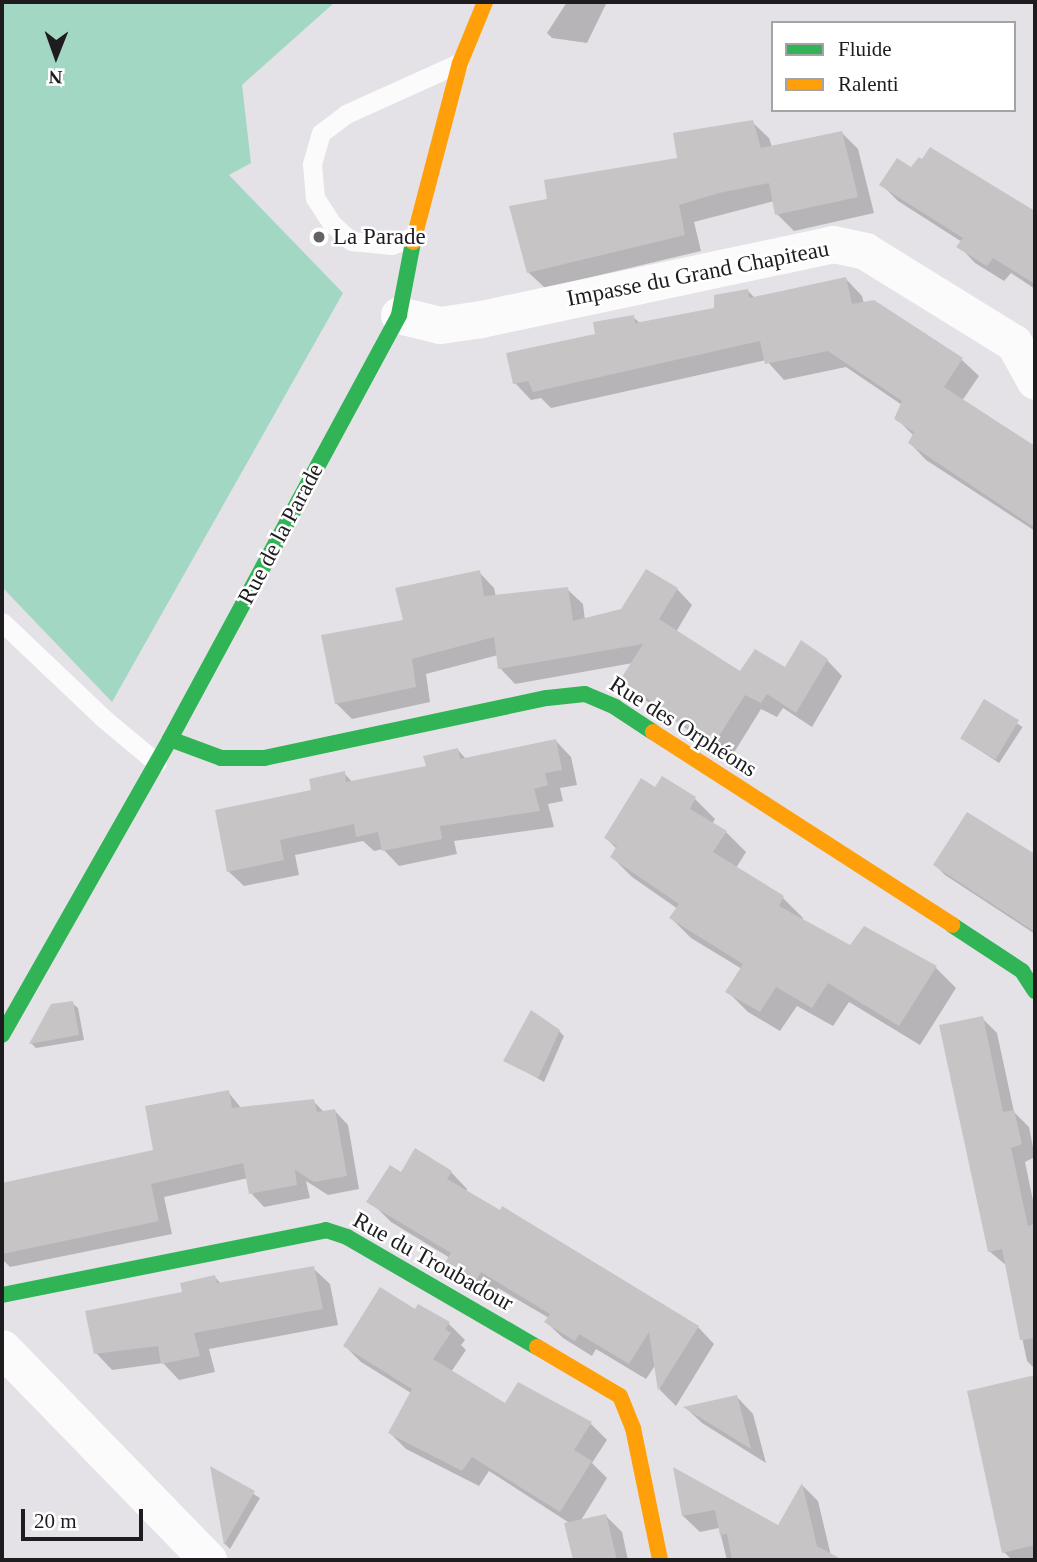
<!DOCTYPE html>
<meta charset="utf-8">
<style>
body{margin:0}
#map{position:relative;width:1037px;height:1562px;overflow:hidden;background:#e5e2e7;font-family:Georgia,serif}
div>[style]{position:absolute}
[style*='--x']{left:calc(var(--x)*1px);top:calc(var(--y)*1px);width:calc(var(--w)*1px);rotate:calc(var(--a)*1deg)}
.green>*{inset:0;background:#a2d7c3}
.shadow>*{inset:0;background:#0003;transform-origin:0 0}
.building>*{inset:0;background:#c7c4c6;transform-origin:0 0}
.lane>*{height:19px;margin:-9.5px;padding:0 9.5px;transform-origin:9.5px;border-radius:9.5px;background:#fbfbfb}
.street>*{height:37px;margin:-18.5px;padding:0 18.5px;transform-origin:18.5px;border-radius:18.5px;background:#fbfbfb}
.fast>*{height:16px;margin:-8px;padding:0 8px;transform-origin:8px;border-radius:8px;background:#30b455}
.slow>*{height:16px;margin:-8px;padding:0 8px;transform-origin:8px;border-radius:8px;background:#ff9f0a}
.dots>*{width:19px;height:19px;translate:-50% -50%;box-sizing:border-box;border:4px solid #fff;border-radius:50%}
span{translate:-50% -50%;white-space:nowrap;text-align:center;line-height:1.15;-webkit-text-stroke:5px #fff;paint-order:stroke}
.poi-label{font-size:23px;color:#1e1c1f}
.left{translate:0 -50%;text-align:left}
.street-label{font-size:23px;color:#1e1c1f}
.frame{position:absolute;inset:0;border:4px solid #1e1c1f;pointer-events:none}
.legend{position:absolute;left:771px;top:21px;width:245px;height:91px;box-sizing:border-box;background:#fff;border:2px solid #a5a4a5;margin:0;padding:9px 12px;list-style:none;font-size:21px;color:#1e1c1f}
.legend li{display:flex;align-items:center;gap:14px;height:35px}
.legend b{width:35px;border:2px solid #a5a4a5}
.north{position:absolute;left:21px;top:21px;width:70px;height:70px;-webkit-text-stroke:5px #fff;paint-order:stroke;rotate:181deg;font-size:19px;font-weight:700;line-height:28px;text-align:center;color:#1e1c1f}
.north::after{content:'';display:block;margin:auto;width:24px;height:32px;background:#1e1c1f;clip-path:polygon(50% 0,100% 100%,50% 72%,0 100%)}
.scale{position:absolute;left:21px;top:1509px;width:122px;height:32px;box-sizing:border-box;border:4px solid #1e1c1f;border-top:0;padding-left:9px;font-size:21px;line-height:24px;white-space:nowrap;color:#1e1c1f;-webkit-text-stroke:5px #fff;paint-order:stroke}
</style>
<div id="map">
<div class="green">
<div style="clip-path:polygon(2px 2px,335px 2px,242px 85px,251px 163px,229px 175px,343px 293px,112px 702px,2px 587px)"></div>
</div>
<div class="shadow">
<div style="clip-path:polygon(567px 2px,607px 2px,587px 43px,552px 38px,547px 33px)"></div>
<div style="clip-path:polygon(752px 122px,769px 138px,772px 147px,842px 133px,858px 149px,874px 213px,794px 231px,777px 214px,774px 201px,694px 222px,701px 251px,545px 288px,528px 272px,549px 201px,679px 160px)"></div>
<div style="clip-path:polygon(930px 150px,1035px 213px,1035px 289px,1011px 273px,1004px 281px,975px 263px,959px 246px,962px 242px,898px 201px,882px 185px,911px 170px,923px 161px)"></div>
<div style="clip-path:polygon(846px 279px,862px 296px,864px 304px,874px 302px,962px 360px,979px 376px,962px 401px,1035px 449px,1035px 531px,926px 460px,910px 443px,914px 436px,896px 418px,902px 405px,846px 367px,784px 380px,766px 360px,551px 408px,541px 398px,531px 400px,515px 383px,633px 317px,641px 324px,716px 309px,748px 291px,755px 298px)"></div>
<div style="clip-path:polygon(479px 572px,494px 588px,496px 597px,567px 589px,583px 604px,585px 620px,622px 611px,677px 589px,692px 605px,676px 632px,741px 673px,786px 669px,827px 660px,842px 676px,812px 727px,783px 708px,777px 717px,761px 709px,730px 759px,638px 695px,623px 679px,633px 663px,515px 684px,500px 668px,498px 655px,426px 674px,430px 702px,352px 719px,336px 703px,405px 621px)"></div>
<div style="left:984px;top:702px;width:46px;height:43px;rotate:33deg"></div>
<div style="clip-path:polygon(556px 741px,571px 757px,577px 785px,560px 788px,563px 801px,548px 804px,554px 827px,454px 841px,457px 854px,399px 866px,383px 849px,374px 851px,363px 841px,295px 855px,299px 875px,244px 886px,228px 871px,314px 791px,344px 773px,353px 783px,428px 767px,458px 750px,466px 759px)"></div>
<div style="clip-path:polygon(656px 790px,695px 799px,715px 819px,712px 824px,726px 832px,746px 852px,736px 868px,783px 898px,803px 918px,802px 920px,850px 947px,865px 928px,936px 968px,956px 988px,920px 1045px,849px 1002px,833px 1026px,797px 1006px,780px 1031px,748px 1012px,728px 992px,742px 969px,691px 938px,671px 918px,678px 909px,632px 877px,612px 857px,617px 849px,606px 838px)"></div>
<div style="clip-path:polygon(1022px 861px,1035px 869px,1035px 934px,945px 875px,935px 865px)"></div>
<div style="clip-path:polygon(72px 1003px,78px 1008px,84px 1040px,36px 1048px,31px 1043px)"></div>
<div style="clip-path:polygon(982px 1018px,997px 1033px,1014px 1112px,1029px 1127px,1035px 1157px,1025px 1162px,1035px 1210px,1035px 1369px,1027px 1361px,1007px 1266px,989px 1251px)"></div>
<div style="clip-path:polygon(559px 1031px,564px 1036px,544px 1082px,505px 1060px)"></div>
<div style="clip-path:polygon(228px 1092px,242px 1109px,313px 1101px,325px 1113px,335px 1111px,348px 1125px,359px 1189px,328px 1195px,306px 1181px,310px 1198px,264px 1207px,251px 1193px,248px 1178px,164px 1197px,172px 1234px,10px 1267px,2px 1259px,2px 1185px,155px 1151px)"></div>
<div style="clip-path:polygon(451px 1172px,467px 1189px,466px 1192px,698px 1327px,714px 1344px,676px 1406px,660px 1390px,656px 1364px,646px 1379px,596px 1349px,592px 1356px,563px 1338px,546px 1322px,549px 1318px,498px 1288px,490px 1300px,461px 1283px,444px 1267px,450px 1258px,391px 1222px,374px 1205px,402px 1175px)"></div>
<div style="clip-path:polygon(313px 1268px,330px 1284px,338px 1325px,209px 1349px,215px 1372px,179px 1380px,163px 1363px,112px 1370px,96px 1353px,184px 1293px,215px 1277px,221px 1284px)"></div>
<div style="clip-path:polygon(416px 1312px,449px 1324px,465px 1340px,461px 1345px,466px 1350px,451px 1372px,506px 1405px,519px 1384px,591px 1424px,607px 1440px,592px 1463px,607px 1478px,580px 1522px,606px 1516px,622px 1532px,628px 1560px,574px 1560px,566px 1525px,571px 1524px,489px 1471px,479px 1486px,406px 1449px,390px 1433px,411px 1393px,361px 1362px,345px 1346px)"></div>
<div style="clip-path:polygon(1032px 1378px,1035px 1381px,1035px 1560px,1012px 1560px,1004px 1552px)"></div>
<div style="clip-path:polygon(737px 1397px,753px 1414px,766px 1463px,702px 1423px,686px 1408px)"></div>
<div style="clip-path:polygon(212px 1469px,260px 1498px,230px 1549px,225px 1544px)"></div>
<div style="clip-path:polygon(676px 1470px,779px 1527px,803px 1486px,818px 1501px,832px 1560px,727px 1560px,719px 1528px,700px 1532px,683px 1516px)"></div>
</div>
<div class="building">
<div style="clip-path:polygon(753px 120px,761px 148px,842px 131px,858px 197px,775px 215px,769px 183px,719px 193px,679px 205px,685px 235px,527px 273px,509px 206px,547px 199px,544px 180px,677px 158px,673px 133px)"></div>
<div style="clip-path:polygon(930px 147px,1035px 211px,1035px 284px,993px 258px,987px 266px,956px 247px,963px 238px,879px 185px,897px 158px,911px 167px,919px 157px,922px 159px)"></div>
<div style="clip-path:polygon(846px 277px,852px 304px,874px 300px,963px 358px,944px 387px,1035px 446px,1035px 528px,908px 443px,914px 432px,894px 419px,902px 401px,828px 351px,765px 364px,760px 341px,533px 392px,528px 381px,513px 384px,506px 353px,595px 334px,593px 322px,634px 315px,635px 323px,714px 308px,714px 295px,748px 289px,749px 298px)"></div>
<div style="clip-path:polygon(646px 569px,678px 588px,659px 619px,740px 671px,755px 649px,785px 667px,801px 640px,828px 659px,796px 713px,767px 694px,761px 703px,745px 695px,714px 744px,661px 711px,662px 708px,620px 680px,643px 644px,498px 669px,494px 637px,412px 659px,416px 687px,335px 704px,321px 635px,403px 620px,395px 588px,480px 570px,484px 596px,568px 587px,573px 621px,621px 609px)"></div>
<div style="left:984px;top:699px;width:41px;height:46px;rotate:31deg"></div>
<div style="clip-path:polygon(556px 739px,562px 770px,545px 773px,548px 785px,534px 789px,540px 811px,440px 826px,442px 839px,382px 851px,378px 832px,356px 837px,354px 824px,280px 840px,284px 860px,227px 872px,215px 810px,311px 790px,309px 779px,345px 771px,346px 782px,426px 766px,423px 756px,458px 748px,460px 759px)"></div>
<div style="clip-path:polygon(662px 776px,696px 797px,690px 809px,727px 831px,713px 852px,784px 896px,779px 906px,850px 945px,864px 926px,937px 966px,899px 1026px,828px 983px,812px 1008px,776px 987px,760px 1012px,725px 992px,743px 964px,669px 918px,679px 904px,610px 857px,617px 846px,604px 838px,641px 778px,655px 787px)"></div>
<div style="clip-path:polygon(967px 812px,1035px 854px,1035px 932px,933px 865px)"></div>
<div style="clip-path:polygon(73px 1001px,79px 1035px,29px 1044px,51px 1004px)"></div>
<div style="clip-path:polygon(531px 1010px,560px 1030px,538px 1078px,503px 1061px)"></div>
<div style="clip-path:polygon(983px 1016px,1003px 1112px,1014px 1110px,1022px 1144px,1011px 1148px,1028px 1226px,1035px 1224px,1035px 1338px,1020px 1340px,1002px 1249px,988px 1252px,939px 1025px)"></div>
<div style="clip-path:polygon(229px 1090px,232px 1108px,314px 1099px,317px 1112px,335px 1109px,347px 1176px,314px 1182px,295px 1170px,297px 1185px,249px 1194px,243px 1163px,151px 1184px,159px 1221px,2px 1254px,2px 1183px,153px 1150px,145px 1106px)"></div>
<div style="clip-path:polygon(415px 1148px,452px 1171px,447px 1179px,500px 1210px,502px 1206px,699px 1326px,658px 1391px,649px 1332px,629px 1364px,579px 1334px,575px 1341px,544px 1322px,550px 1314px,481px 1272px,473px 1285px,442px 1267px,451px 1253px,366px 1202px,390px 1165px,401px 1172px)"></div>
<div style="clip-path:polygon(314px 1266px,323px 1309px,194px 1333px,200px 1356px,161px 1364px,158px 1346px,94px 1354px,85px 1311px,182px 1292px,180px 1283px,215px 1275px,217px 1283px)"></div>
<div style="clip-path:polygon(380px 1287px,415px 1309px,418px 1304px,450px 1322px,445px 1329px,451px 1333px,433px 1359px,505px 1403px,518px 1382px,592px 1422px,574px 1450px,592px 1461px,560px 1512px,472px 1457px,462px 1471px,388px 1433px,412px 1389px,343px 1346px)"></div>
<div style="clip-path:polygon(1035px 1375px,1035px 1545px,1002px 1553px,967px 1391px)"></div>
<div style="clip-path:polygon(737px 1395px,751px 1449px,683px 1407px)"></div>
<div style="clip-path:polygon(210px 1466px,255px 1491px,224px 1545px)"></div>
<div style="clip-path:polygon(673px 1467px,778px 1525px,802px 1483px,817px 1546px,843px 1560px,732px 1560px,727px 1534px,720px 1535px,715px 1510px,682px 1516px)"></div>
<div style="clip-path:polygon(606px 1514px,617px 1560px,573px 1560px,564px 1523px)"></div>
</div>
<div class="lane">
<div style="--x:414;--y:236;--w:24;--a:158"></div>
<div style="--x:392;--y:245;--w:41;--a:-174.4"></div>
<div style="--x:351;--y:241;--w:25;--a:-138"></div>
<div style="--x:332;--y:224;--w:31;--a:-123"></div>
<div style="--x:315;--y:198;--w:34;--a:-95"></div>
<div style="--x:312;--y:164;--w:32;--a:-74"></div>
<div style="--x:321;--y:133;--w:31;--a:-37"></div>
<div style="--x:346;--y:114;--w:124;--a:-24.3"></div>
<div style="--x:2;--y:622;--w:139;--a:43.5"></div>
<div style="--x:103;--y:718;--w:70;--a:39.8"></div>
</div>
<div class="street">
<div style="--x:399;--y:315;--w:42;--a:13.7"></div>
<div style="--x:440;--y:325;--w:41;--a:-8.3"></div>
<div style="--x:481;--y:319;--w:360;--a:-12"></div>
<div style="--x:833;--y:244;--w:33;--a:12"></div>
<div style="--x:865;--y:251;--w:175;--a:31.7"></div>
<div style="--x:1014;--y:343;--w:43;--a:61.1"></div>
<div style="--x:2;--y:1348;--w:296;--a:45.8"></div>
</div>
<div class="fast">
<div style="--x:170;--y:739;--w:54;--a:20.4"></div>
<div style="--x:221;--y:758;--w:43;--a:0"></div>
<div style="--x:264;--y:758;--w:289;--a:-12"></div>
<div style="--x:547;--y:698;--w:38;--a:-6"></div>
<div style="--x:585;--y:694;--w:33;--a:23"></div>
<div style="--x:615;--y:707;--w:45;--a:33.3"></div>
<div style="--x:952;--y:925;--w:84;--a:33.3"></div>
<div style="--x:1022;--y:971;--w:24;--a:57"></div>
<div style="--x:2;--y:1035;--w:340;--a:-60.4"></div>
<div style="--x:170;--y:739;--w:482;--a:-61.6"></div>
<div style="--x:399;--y:315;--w:74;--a:-79.1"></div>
<div style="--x:2;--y:1295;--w:330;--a:-11.3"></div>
<div style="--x:326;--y:1230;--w:22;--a:18"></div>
<div style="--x:347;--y:1237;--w:220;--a:30.1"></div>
</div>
<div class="slow">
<div style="--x:413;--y:242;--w:185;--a:-75.3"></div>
<div style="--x:460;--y:63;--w:66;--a:-67.7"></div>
<div style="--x:653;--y:732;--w:356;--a:32.8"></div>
<div style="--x:537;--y:1347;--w:96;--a:30.6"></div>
<div style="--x:620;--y:1396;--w:35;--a:68"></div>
<div style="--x:633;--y:1428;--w:135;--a:78.4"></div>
</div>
<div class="dots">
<div style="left:319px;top:237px;background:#646165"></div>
</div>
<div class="poi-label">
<span class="left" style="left:333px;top:237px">La Parade</span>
</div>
<div class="street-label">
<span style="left:698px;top:274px;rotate:-11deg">Impasse du Grand Chapiteau</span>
<span style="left:281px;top:534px;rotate:-62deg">Rue de la Parade</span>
<span style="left:683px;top:727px;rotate:32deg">Rue des Orphéons</span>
<span style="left:433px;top:1262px;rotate:29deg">Rue du Troubadour</span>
</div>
<div class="frame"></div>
<ul class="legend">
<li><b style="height:9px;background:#30b455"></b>Fluide</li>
<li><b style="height:9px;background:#ff9f0a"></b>Ralenti</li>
</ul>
<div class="north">N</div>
<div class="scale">20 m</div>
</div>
